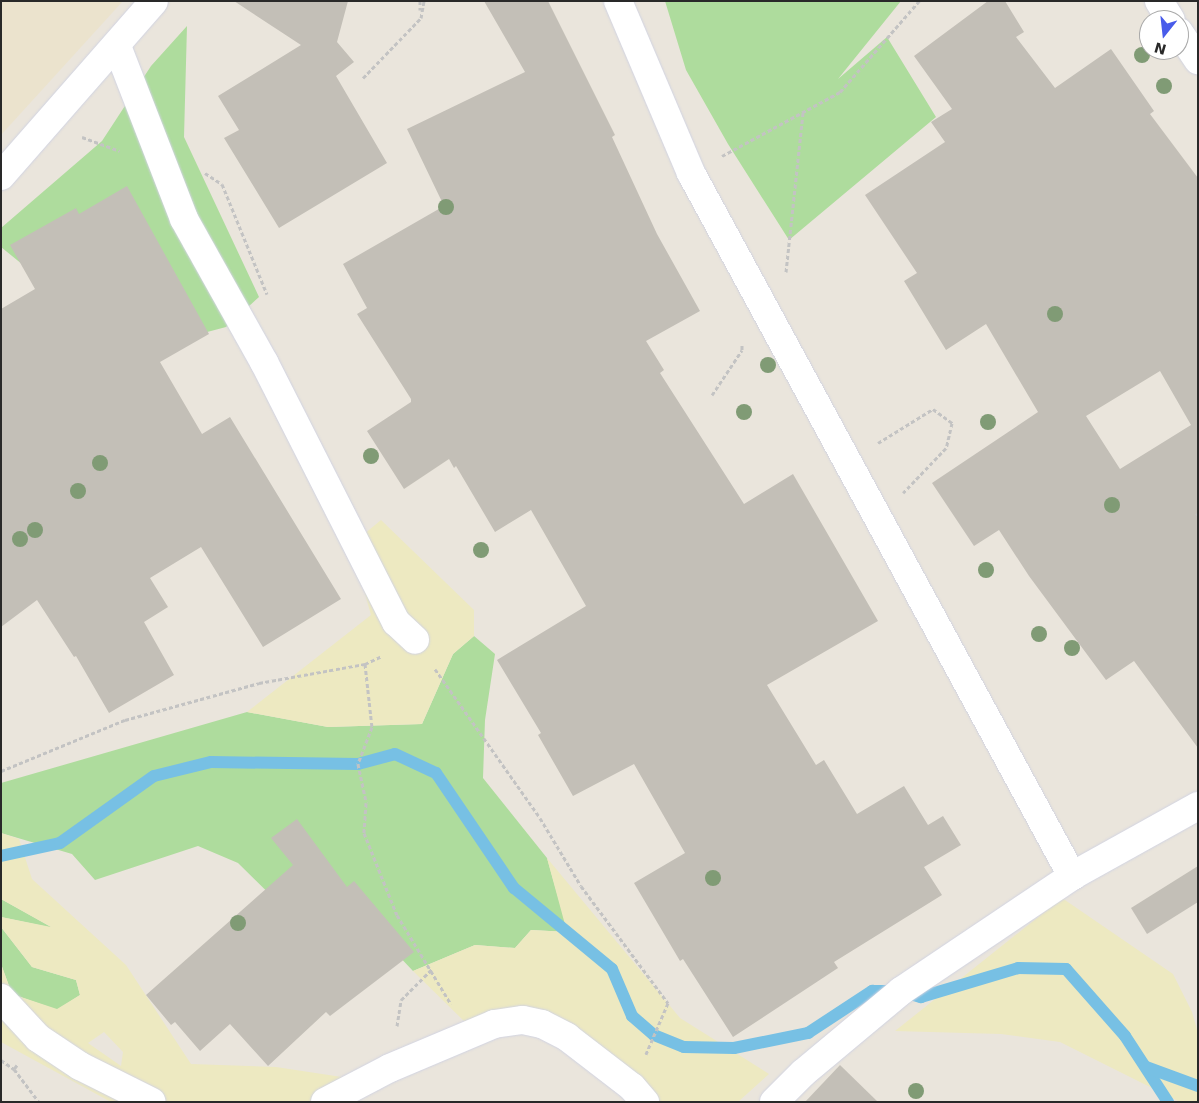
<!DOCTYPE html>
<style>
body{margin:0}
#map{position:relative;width:1199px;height:1103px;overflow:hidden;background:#eae5dc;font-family:"DejaVu Sans",sans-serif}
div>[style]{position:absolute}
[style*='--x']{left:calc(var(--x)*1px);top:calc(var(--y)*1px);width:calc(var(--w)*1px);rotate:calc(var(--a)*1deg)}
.education>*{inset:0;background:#ebe3cd}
.green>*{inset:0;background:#aedc9d}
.sand>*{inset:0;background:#ede9c1}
.stream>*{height:12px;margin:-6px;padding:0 6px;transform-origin:6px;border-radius:6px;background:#77c0e4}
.building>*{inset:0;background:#c3bfb7}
.path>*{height:3px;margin-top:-1.5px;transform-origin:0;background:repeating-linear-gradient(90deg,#c3c3c3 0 4px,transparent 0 6.5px)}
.roads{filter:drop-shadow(0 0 1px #d1d3e1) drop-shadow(0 0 1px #d1d3e1)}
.street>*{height:28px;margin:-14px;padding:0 14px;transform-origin:14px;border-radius:14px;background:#fff}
.trees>*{width:16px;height:16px;margin:-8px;border-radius:50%;background:#809b75}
span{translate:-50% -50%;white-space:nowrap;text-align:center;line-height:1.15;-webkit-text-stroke:4px #fff;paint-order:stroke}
.frame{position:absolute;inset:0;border:2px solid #292929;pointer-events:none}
.north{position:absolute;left:1139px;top:10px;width:50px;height:50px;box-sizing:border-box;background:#fff;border:1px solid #a9a9a9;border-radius:50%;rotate:196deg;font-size:14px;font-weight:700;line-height:20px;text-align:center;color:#292929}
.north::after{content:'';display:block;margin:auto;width:18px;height:22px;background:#495cea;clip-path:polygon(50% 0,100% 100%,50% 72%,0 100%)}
</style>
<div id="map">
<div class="education">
<div style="clip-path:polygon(1px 1px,123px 1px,1px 135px)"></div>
</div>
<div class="green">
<div style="clip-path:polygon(665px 1px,901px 1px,838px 79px,887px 37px,936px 117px,789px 240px,728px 144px,686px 70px)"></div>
<div style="clip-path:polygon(187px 26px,184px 137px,259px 297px,226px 327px,162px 344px,44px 282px,1px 247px,1px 228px,102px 141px,151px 66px)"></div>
<div style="clip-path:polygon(474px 636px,495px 654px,485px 720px,483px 778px,547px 858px,568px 932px,531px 930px,515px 948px,475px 945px,413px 971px,343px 897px,301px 925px,238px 863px,198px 846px,95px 880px,72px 854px,1px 833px,1px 783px,247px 712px,328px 727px,422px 724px,453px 654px)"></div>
<div style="clip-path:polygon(1px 899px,53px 928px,1px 917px)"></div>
<div style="clip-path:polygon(1px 927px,32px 967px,76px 980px,80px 995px,57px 1010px,12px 994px,1px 964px)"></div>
</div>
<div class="sand">
<div style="clip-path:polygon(381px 520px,474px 610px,474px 636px,453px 654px,422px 724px,328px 727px,247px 712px,371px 615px,351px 545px)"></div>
<div style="clip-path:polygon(evenodd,1px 833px,19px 839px,32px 879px,126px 965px,191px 1064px,276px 1067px,355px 1079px,322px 1102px,111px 1102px,1px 1042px,1px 964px,12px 994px,57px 1009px,80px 995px,76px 980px,32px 967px,1px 927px,1px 917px,51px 927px,1px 899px,1px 833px,104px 1032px,123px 1052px,121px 1066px,88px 1043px,104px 1032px)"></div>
<div style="clip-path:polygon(547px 858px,680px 1018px,769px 1074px,738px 1102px,630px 1102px,578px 1046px,504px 1013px,469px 1026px,413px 971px,475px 945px,515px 948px,531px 930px,567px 932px)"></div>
<div style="clip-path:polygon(1062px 898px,1173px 974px,1192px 1012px,1198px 1033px,1198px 1102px,1180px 1102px,1060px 1042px,1001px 1034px,895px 1031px)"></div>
</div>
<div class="stream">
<div style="--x:1;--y:856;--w:60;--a:-12.4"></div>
<div style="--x:60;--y:843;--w:115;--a:-35.5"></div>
<div style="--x:154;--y:776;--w:59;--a:-13.8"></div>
<div style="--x:211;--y:762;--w:147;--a:0.8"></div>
<div style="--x:358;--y:764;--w:38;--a:-15"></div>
<div style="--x:395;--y:754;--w:45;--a:24.9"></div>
<div style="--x:436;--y:773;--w:139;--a:55.9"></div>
<div style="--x:514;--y:888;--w:127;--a:39.6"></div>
<div style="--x:612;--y:969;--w:51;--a:66.9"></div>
<div style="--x:632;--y:1016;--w:29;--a:41"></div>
<div style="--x:654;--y:1035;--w:32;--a:22"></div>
<div style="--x:684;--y:1047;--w:50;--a:1.1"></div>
<div style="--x:734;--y:1048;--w:76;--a:-11.5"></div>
<div style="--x:808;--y:1033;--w:77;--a:-33.3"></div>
<div style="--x:872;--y:991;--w:29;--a:0"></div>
<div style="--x:901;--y:991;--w:21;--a:17"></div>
<div style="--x:921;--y:997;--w:101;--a:-16.6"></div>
<div style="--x:1018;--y:968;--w:48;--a:1.2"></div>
<div style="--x:1066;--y:969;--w:89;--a:48.6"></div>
<div style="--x:1125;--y:1036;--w:79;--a:56.9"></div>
<div style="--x:1146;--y:1067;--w:55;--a:20.1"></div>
</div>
<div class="building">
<div style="clip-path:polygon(234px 1px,348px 1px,337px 42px,354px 62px,336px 76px,387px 163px,279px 228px,224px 138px,239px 130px,218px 96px,301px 45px)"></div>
<div style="clip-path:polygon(484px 1px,548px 1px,615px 135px,612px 137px,657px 234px,700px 311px,646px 341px,664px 370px,660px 373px,744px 504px,793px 474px,878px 621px,767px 685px,816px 765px,824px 760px,857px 814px,904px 786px,928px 825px,943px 816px,961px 845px,924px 867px,942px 895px,834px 962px,838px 968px,733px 1037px,683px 959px,680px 961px,634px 883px,685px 853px,634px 764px,573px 796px,538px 735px,541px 733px,497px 660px,586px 606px,531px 510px,495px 532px,456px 466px,454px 468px,449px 459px,404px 489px,367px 431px,411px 402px,411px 399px,357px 314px,367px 308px,343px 264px,444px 206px,407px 129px,525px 72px)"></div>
<div style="clip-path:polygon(evenodd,988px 1px,1005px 1px,1024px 32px,1016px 37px,1055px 88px,1111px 49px,1154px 111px,1150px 114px,1198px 178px,1198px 748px,1134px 661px,1106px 680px,1029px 576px,999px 530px,974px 546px,932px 483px,1038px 412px,986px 324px,946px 350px,904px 281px,917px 273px,865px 195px,945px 142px,931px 122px,952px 109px,914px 56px,988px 1px,1160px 371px,1191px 425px,1120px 469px,1086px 416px,1160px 371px)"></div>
<div style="clip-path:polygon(127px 186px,209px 334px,160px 362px,202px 434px,230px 417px,341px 599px,263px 647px,201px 547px,150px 578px,168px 607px,144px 622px,174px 675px,109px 713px,76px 656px,74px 657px,37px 600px,1px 627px,1px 309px,35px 289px,10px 245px,76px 208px,79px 214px)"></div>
<div style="clip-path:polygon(297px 819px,347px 887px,354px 881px,414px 952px,330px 1016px,326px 1012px,268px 1066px,230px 1024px,200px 1051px,175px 1022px,171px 1025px,146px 995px,293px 865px,271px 838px)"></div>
<div style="clip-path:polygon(1198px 866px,1198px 902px,1147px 934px,1131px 908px)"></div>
<div style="clip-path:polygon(840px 1065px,878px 1102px,805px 1102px)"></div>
</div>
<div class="path">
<div style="--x:420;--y:1;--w:9;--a:90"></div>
<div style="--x:363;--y:78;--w:83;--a:-46"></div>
<div style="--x:421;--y:18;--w:17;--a:-80"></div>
<div style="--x:82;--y:137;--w:40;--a:20.2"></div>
<div style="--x:722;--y:156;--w:134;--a:-28.5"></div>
<div style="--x:840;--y:92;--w:121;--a:-49"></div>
<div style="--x:205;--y:173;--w:20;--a:33"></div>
<div style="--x:222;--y:184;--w:119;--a:67.8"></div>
<div style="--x:786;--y:272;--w:161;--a:-83.9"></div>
<div style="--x:712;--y:395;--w:54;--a:-56.3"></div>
<div style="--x:742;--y:350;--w:6;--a:-90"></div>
<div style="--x:878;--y:443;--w:65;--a:-31.7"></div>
<div style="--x:933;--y:409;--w:24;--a:36"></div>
<div style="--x:952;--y:423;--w:26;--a:103"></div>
<div style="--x:946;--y:448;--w:62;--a:133.7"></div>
<div style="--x:1196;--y:515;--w:2;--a:-27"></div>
<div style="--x:365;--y:664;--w:63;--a:83.7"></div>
<div style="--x:372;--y:727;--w:40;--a:111"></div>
<div style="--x:358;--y:764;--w:40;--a:78"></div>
<div style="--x:366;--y:803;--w:30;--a:94"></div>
<div style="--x:364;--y:833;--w:88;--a:68.1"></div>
<div style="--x:397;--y:915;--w:104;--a:58.8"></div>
<div style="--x:435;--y:669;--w:182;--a:54.8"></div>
<div style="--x:540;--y:818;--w:79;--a:58.9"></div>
<div style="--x:581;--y:886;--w:146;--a:53.4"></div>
<div style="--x:668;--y:1003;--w:56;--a:113.3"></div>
<div style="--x:1;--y:771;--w:134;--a:-22.4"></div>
<div style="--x:125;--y:720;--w:139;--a:-15.4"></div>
<div style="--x:259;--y:683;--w:108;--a:-10.2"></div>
<div style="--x:365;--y:664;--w:19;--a:-25"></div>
<div style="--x:397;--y:1026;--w:26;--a:-81"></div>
<div style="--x:401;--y:1000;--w:44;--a:-45"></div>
<div style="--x:1;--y:1060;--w:16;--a:35"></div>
<div style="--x:17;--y:1065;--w:5;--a:127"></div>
<div style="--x:14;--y:1069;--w:41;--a:52.9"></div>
</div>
<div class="roads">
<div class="street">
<div style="--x:618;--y:1;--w:187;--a:67"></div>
<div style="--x:691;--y:173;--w:800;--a:61.54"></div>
<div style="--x:1159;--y:1;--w:22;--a:58"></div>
<div style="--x:1179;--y:32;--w:34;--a:56"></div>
<div style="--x:117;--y:46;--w:186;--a:68.8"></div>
<div style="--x:184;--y:219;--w:164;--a:60.8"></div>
<div style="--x:264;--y:362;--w:292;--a:63.1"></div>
<div style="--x:396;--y:622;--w:26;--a:43"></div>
<div style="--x:1;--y:176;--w:232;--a:-48.8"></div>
<div style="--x:1;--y:998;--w:54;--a:47.2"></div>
<div style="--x:38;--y:1038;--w:50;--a:33.7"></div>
<div style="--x:80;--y:1066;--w:80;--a:26.6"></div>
<div style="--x:325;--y:1102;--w:73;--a:-27.6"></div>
<div style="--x:390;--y:1068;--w:113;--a:-22.9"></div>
<div style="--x:494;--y:1024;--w:29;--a:-8"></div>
<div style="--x:523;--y:1020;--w:19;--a:12"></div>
<div style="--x:542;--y:1024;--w:28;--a:27"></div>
<div style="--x:567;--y:1037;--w:82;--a:37.6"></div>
<div style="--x:632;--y:1087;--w:20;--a:49"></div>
<div style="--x:774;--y:1102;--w:41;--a:-45"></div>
<div style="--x:803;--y:1073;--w:128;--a:-39.9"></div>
<div style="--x:901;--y:991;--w:206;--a:-33.9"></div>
<div style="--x:1072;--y:876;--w:144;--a:-29.1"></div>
</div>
</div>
<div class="trees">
<div style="left:1142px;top:55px"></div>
<div style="left:1164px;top:86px"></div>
<div style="left:446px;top:207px"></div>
<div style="left:1055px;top:314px"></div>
<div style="left:768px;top:365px"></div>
<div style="left:744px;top:412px"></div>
<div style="left:988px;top:422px"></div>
<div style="left:371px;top:456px"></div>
<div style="left:100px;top:463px"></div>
<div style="left:78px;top:491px"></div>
<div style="left:1112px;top:505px"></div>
<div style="left:35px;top:530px"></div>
<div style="left:20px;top:539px"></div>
<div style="left:481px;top:550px"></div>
<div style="left:986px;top:570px"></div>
<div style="left:1039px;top:634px"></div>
<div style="left:1072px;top:648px"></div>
<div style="left:713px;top:878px"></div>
<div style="left:238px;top:923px"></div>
<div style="left:916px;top:1091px"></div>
</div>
<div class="frame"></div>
<div class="north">N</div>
</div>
